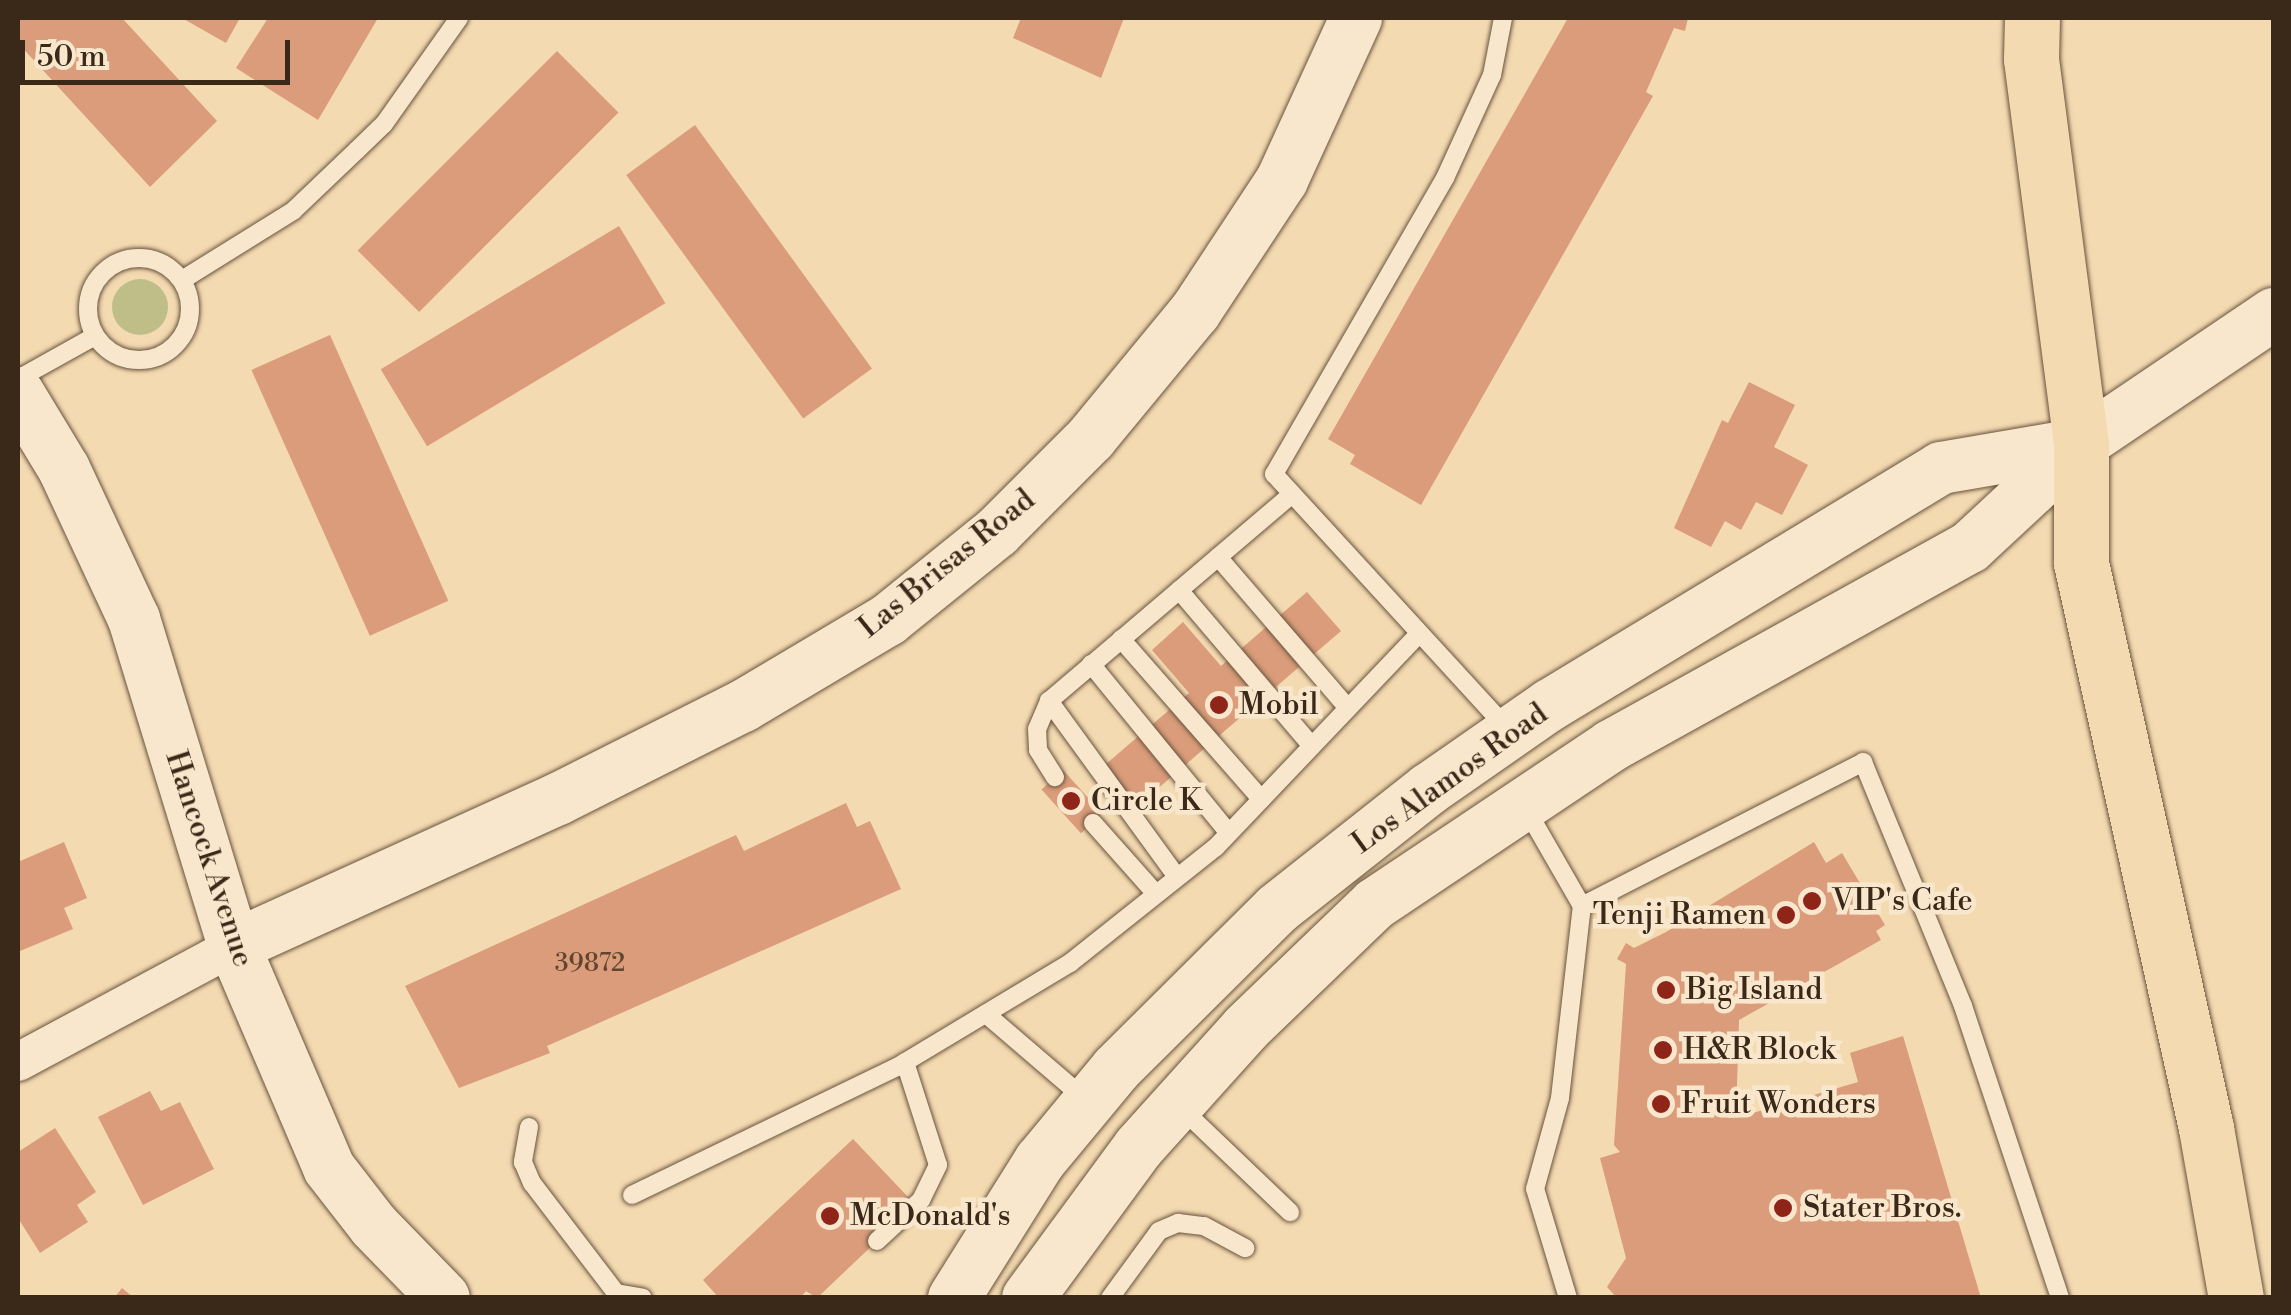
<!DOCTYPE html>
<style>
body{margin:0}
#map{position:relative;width:2291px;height:1315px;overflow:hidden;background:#f4dab1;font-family:"Libre Bodoni",serif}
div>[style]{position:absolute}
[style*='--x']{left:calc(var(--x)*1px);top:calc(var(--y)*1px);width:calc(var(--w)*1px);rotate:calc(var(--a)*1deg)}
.green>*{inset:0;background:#bfbe89}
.round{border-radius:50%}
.building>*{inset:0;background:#da9c7a;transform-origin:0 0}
.roads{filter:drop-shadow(0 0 2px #68543e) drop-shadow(0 0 2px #68543e)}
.lane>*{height:18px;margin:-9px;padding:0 9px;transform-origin:9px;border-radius:9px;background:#f8e7cc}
.lane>.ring{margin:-9px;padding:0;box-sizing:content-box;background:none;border:18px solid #f8e7cc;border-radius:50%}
.street>*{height:38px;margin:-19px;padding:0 19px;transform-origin:19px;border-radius:19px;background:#f8e7cc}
.secondary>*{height:52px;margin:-26px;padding:0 26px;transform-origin:26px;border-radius:26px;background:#f8e7cc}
.highway>*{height:55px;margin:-27.5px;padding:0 27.5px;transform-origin:27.5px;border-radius:27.5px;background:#f4dab1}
.dots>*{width:28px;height:28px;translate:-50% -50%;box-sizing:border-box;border:5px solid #f8e7cc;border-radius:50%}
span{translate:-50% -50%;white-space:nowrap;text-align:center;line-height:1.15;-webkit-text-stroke:9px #f8e7cc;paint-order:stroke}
.number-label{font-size:25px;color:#624530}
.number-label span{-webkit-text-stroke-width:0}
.street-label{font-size:30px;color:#3a2818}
.poi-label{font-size:30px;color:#3a2818}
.left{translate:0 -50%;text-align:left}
.right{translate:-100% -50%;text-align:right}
.frame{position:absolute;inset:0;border:20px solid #3a2818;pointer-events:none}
.scale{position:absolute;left:20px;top:40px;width:270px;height:45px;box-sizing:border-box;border:5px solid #3a2818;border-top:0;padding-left:12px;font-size:30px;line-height:35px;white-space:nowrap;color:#3a2818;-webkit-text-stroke:8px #f8e7cc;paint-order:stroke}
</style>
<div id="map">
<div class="green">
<div class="round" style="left:112px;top:279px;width:56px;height:56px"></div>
</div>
<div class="building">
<div style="clip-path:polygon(18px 18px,122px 18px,217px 121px,150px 187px,18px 43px)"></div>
<div style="clip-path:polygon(182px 18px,240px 18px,226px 43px)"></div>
<div style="clip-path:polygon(268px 18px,378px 18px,318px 120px,236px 68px)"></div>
<div style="clip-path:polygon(1021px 18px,1124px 18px,1101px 78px,1013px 38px)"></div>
<div style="clip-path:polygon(1568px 18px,1688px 18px,1685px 31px,1674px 28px,1646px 92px,1653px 96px,1421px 505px,1350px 464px,1355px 455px,1328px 439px)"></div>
<div style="left:557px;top:51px;width:87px;height:282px;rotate:45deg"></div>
<div style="left:695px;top:125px;width:301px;height:85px;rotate:54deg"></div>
<div style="left:619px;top:226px;width:90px;height:278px;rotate:59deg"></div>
<div style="left:330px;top:335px;width:291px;height:86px;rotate:66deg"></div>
<div style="clip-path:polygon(1749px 382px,1795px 405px,1774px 447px,1808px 465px,1782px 515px,1756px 502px,1741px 530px,1725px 521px,1711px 547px,1674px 528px,1722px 420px,1728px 423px)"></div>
<div style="clip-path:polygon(1307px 592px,1341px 631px,1134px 809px,1099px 770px,1189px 693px,1152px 650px,1183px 622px,1221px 666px)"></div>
<div style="left:1063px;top:770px;width:59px;height:29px;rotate:48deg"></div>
<div style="clip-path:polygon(846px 803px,857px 827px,870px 821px,901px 889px,547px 1046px,550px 1053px,459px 1088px,405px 986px,736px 835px,744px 851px)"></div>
<div style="clip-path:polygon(64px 842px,87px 898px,64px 908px,73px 929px,20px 951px,18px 862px)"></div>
<div style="clip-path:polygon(1814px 842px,1826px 863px,1842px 853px,1885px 925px,1876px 931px,1881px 940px,1739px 1020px,1736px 1118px,1858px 1082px,1850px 1053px,1903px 1036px,1981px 1298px,1617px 1298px,1607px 1287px,1626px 1258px,1600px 1158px,1620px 1152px,1614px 1145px,1626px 964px,1617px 959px,1626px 943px,1634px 948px,1666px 932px)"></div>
<div style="clip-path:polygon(150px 1091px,161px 1111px,180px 1102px,214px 1169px,143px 1205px,98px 1117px)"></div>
<div style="clip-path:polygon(55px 1128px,96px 1192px,77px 1205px,88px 1222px,40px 1253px,18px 1218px,18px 1152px)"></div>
<div style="clip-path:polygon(853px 1139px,909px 1198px,870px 1234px,877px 1241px,817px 1298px,806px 1291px,800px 1298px,719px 1298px,703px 1280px)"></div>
<div style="clip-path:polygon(122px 1288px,134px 1298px,114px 1298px)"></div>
</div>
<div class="roads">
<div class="lane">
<div style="--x:1503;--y:18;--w:58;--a:100.9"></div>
<div style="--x:1492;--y:75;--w:113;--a:114.5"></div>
<div style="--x:1445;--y:178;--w:342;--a:120"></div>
<div style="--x:1274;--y:474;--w:345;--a:47.5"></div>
<div class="ring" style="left:88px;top:258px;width:84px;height:84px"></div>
<div style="--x:182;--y:280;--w:131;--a:-31.9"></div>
<div style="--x:293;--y:211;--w:88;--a:-43.6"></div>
<div style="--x:357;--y:150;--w:37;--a:-44"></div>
<div style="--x:384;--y:124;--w:130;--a:-54.7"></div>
<div style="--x:18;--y:379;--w:88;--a:-29.2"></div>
<div style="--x:1218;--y:557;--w:199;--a:49.3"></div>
<div style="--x:1179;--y:590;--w:205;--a:49.6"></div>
<div style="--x:1121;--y:639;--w:213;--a:48.8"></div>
<div style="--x:1091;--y:664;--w:218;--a:50.8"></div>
<div style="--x:1049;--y:701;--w:30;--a:113"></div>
<div style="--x:1037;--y:729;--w:21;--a:87"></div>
<div style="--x:1038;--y:750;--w:32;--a:58"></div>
<div style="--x:1525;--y:807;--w:114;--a:60.1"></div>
<div style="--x:1093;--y:823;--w:95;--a:48.4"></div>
<div style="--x:1177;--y:877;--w:218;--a:-126"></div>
<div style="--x:1049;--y:701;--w:319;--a:-40.4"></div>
<div style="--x:986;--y:1014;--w:129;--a:40.6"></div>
<div style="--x:1181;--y:1108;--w:151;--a:43.7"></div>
<div style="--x:529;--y:1127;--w:36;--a:100"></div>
<div style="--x:523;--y:1162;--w:23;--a:67"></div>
<div style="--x:532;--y:1183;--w:145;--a:52.6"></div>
<div style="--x:632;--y:1195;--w:294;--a:-25.8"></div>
<div style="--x:897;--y:1067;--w:202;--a:-31"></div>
<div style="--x:1070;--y:963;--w:186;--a:-38.5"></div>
<div style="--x:1216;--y:847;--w:294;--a:-46.4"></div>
<div style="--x:877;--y:1241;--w:60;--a:-43"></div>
<div style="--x:921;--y:1200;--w:39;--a:-64"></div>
<div style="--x:938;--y:1165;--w:108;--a:-107.8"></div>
<div style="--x:616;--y:1293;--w:27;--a:10"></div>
<div style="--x:1110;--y:1298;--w:83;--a:-53.8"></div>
<div style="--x:1159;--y:1231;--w:21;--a:-23"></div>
<div style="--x:1178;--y:1223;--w:26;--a:7"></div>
<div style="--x:1204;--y:1226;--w:47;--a:28.2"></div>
<div style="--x:1568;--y:1298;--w:114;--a:-106.8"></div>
<div style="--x:1535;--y:1189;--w:94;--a:-74.6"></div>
<div style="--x:1560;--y:1098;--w:193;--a:-83.5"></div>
<div style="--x:1582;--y:906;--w:316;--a:-27.1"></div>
<div style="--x:1863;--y:762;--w:264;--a:67.7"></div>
<div style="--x:1963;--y:1006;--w:308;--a:71.6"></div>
</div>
<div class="street">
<div style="--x:18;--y:1062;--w:245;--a:-28.2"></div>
</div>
<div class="secondary">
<div style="--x:18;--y:393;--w:89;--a:58.8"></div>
<div style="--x:64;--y:469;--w:166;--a:65"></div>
<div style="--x:134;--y:619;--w:342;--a:73"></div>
<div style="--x:234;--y:946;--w:241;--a:66.8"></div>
<div style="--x:329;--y:1168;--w:73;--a:52.2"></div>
<div style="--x:374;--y:1226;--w:100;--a:45.8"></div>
<div style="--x:234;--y:946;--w:356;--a:-24.4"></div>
<div style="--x:558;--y:799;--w:207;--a:-26.7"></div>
<div style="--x:743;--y:706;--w:169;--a:-30.7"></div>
<div style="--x:888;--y:620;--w:140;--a:-38.9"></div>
<div style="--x:997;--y:532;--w:133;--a:-45"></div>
<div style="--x:1091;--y:438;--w:163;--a:-50.5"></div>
<div style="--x:1195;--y:312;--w:158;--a:-56.6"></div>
<div style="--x:1282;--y:180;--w:178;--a:-65.4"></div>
<div style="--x:954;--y:1298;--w:162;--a:-57.9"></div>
<div style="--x:1040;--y:1161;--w:119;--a:-50.4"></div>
<div style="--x:1116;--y:1069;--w:227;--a:-44.8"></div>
<div style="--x:1277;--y:909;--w:194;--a:-38.3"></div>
<div style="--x:1429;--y:789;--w:147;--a:-34.8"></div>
<div style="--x:1550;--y:705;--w:457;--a:-31.2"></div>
<div style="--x:1941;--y:468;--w:142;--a:-9.7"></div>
<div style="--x:1028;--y:1298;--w:187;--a:-53.7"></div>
<div style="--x:1139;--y:1147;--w:160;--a:-48"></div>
<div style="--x:1246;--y:1028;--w:179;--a:-43.9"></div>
<div style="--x:1375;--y:904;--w:284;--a:-33.8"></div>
<div style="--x:1611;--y:746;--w:410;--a:-29"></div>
<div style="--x:1970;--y:547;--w:151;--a:-42.9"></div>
<div style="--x:2081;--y:444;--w:233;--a:-34"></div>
</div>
<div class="highway">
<div style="--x:2032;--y:18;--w:41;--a:91.4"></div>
<div style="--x:2031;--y:59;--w:388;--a:82.6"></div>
<div style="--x:2081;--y:444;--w:119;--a:90"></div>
<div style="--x:2081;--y:563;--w:579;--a:77.52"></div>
<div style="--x:2206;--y:1128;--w:173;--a:80"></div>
</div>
</div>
<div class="dots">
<div style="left:1219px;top:705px;background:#8f2418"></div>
<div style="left:1071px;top:801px;background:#8f2418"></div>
<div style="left:1812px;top:901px;background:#8f2418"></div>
<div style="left:1786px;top:915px;background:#8f2418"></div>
<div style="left:1666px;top:990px;background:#8f2418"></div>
<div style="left:1663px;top:1050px;background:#8f2418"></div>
<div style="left:1661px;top:1104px;background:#8f2418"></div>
<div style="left:1783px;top:1208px;background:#8f2418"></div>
<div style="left:830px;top:1216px;background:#8f2418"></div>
</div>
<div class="number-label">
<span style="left:590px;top:964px">39872</span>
</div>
<div class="street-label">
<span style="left:947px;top:564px;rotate:-39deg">Las Brisas Road</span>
<span style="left:1450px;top:779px;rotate:-36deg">Los Alamos Road</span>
<span style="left:209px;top:859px;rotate:72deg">Hancock Avenue</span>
</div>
<div class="poi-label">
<span class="left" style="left:1239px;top:705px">Mobil</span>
<span class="left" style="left:1091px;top:801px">Circle K</span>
<span class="left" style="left:1832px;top:901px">VIP's Cafe</span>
<span class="right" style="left:1766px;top:915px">Tenji Ramen</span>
<span class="left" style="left:1686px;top:990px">Big Island</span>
<span class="left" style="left:1683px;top:1050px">H&amp;R Block</span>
<span class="left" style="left:1681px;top:1104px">Fruit Wonders</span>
<span class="left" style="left:1803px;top:1208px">Stater Bros.</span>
<span class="left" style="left:850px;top:1216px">McDonald's</span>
</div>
<div class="frame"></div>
<div class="scale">50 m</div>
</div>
